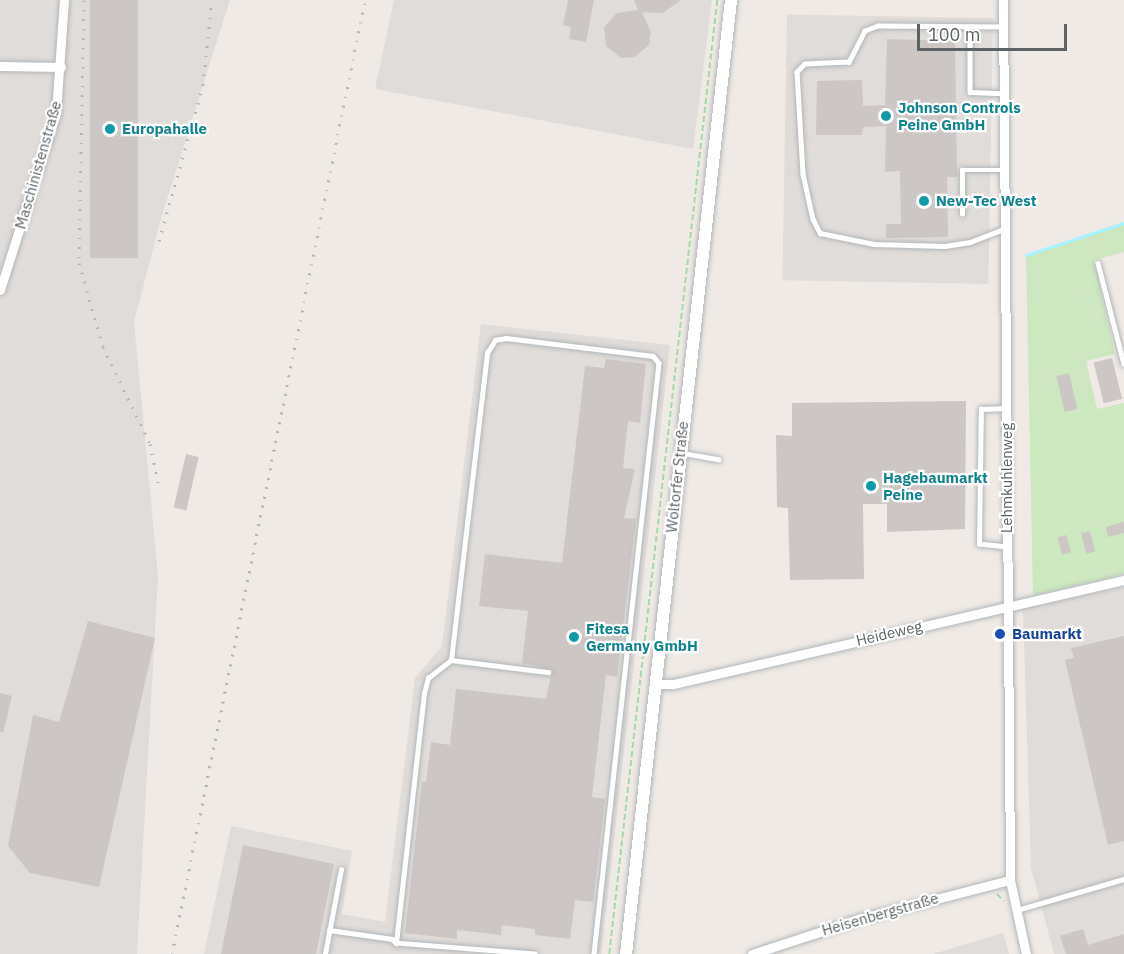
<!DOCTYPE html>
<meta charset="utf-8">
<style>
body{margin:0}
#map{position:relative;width:1124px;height:954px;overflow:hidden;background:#efeae5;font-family:"IBM Plex Sans",sans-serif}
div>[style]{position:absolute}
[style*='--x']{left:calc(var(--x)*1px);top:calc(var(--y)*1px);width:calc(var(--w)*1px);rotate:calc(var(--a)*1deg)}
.industrial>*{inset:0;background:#e0dcd9;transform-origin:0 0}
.green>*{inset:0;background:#cde7c1}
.stream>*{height:3px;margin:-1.5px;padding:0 1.5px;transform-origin:1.5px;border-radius:1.5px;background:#a5f4ff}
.building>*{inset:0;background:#ccc6c4;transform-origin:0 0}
.path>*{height:1.5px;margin-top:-0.75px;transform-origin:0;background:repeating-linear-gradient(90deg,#a7d9a4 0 6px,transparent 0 9px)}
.roads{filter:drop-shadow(0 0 2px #b2b7ba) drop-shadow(0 0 2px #b2b7ba)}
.service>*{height:4.5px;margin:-2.25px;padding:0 2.25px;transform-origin:2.25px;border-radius:2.25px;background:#fff}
.minor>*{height:9px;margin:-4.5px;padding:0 4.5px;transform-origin:4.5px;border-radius:4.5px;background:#fff}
.secondary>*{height:12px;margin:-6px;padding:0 6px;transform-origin:6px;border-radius:6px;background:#fff}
.rail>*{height:3px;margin-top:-1.5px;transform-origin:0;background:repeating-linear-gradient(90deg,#b3b4b5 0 1.5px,transparent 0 9.5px)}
.dots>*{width:16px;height:16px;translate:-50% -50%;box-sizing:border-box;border:3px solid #fff;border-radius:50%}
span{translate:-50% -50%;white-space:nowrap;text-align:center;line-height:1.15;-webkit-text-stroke:4.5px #fff;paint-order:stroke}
.culture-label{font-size:15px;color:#0d838f;font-weight:700}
.left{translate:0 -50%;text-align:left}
.street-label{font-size:15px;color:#5c6365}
.transit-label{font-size:15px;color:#164399;font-weight:700}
.scale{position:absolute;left:917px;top:24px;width:150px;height:27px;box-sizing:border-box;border:3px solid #5c6365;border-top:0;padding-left:8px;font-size:18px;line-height:21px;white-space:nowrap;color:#5c6365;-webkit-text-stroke:4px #fff;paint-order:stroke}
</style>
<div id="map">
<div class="industrial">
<div style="clip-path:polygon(0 0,230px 0,162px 215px,134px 322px,158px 576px,137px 954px,0 954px)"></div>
<div style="clip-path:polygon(394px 0,712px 0,693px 149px,375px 89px)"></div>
<div style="left:993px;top:18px;width:266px;height:206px;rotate:91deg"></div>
<div style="clip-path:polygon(481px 324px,670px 345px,601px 954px,204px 954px,231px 826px,352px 851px,342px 914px,385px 922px,415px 678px,442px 646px)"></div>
<div style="clip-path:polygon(1124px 587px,1124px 954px,1054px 954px,1031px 868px,1023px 609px)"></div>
<div style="clip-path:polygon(1003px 933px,1009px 954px,933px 954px)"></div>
</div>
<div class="green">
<div style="clip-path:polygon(1124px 223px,1124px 252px,1094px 260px,1115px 354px,1086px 361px,1097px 409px,1124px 403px,1124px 574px,1033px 596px,1026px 255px)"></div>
</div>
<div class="stream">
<div style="--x:1026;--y:255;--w:103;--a:-18.1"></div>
</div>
<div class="building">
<div style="left:90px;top:0;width:48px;height:258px"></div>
<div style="clip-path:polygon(568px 0,594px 0,586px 42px,569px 39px,571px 27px,563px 25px)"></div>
<div style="clip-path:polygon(634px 0,681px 0,663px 13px,642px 12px,651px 32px,649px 45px,634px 57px,621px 58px,606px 46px,604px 27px,617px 13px,638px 10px)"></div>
<div style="clip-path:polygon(887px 39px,955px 41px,957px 177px,947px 177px,948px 237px,886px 238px,886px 224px,901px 224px,900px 171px,885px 172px,886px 126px,863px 127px,862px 135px,816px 135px,817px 81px,862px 80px,863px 106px,885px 105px)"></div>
<div style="left:1112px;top:358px;width:42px;height:19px;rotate:76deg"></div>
<div style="clip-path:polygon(606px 359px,646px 364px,640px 423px,628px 421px,623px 468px,635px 469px,624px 518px,636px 519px,617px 677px,606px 675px,592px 797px,605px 799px,593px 902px,575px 900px,570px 939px,535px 935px,535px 929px,502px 925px,501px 935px,457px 930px,457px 939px,405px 933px,422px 782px,426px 782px,431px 742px,450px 745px,456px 689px,546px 699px,552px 670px,522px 663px,528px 611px,479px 606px,485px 554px,562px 563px,585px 366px,604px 368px)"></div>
<div style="left:1069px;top:373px;width:37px;height:13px;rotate:77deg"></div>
<div style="clip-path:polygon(966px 401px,965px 529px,887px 532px,887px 504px,863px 504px,864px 579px,790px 580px,788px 508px,777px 507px,776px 435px,792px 436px,792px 403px)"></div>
<div style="left:186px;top:454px;width:13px;height:55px;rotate:13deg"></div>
<div style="clip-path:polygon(1124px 522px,1124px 533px,1108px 537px,1106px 527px)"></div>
<div style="left:1090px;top:531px;width:21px;height:9px;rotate:76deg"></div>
<div style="left:1066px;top:535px;width:18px;height:9px;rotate:74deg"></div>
<div style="clip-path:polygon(88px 621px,155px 638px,99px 887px,30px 873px,8px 846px,33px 715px,59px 722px)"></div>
<div style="clip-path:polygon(1124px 636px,1124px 841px,1108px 845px,1065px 660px,1074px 658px,1071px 648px)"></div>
<div style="clip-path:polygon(0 693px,12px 696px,3px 733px,0 732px)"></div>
<div style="clip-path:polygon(243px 845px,334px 864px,316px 954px,221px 954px)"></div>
<div style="clip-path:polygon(1083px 929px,1088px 945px,1124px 934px,1124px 954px,1066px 954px,1060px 936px)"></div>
</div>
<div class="path">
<div style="--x:997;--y:894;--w:10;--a:45"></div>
<div style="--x:609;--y:954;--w:960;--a:-83.54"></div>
</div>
<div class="roads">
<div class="service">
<div style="--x:970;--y:27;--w:65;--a:90"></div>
<div style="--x:970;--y:92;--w:33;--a:2"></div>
<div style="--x:1003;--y:27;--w:125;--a:-179.5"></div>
<div style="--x:878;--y:26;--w:14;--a:159"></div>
<div style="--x:865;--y:31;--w:35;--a:117"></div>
<div style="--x:849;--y:62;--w:44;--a:177.4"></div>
<div style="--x:805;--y:64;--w:11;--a:135"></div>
<div style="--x:797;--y:72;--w:102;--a:86.6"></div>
<div style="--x:803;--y:174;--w:46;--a:77.5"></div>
<div style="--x:813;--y:219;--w:16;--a:63"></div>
<div style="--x:820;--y:233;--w:55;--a:11.5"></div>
<div style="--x:874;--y:244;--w:71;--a:1.6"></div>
<div style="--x:945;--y:246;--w:25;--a:-9"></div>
<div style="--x:970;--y:242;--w:36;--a:-21"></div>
<div style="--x:962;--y:214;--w:44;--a:-90"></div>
<div style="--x:962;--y:170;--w:41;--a:0"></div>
<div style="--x:1098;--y:263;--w:104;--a:75.6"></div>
<div style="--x:683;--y:453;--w:36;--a:10"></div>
<div style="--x:1007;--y:547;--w:28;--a:-174"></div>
<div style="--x:979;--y:544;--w:135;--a:-89.2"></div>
<div style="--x:981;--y:409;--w:26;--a:-2"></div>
<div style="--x:451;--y:660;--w:98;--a:7.1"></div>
<div style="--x:1017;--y:910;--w:111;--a:-16.2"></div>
<div style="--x:329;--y:930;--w:64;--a:8.1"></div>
<div style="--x:392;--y:939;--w:6;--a:45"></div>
<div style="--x:325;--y:954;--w:86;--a:-79.3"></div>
<div style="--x:535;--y:954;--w:139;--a:-175.5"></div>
<div style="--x:396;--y:943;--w:252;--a:-83.6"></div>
<div style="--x:424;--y:693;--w:16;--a:-75"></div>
<div style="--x:428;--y:678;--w:29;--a:-38"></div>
<div style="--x:451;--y:660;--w:309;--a:-83.3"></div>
<div style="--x:487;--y:353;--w:15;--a:-58"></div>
<div style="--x:495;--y:340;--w:11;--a:-10"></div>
<div style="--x:506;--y:338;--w:148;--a:7"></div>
<div style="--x:653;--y:356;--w:9;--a:49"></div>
<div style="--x:659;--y:363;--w:595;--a:96.28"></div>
</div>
<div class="minor">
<div style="--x:1003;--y:0;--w:880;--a:89.54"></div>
<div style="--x:1010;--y:880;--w:76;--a:77.8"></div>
<div style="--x:0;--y:66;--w:61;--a:0.9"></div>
<div style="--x:0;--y:290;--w:187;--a:-72.5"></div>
<div style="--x:56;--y:112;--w:112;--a:-85.9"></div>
<div style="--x:654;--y:684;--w:19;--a:0"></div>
<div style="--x:673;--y:684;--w:463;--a:-13"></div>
<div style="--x:752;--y:954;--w:113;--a:-18.1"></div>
<div style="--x:859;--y:919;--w:156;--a:-14.5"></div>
</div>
<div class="secondary">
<div style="--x:626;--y:954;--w:960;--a:-83.72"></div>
</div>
</div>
<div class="rail">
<div style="--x:84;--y:0;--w:263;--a:91.1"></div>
<div style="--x:79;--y:263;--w:87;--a:74.1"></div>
<div style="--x:103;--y:347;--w:108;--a:64.1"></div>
<div style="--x:150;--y:444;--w:45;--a:78.4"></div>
<div style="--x:159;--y:241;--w:162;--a:-74.2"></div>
<div style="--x:203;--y:85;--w:85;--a:-84"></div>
<div style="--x:172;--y:954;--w:973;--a:-78.56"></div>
</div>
<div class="dots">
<div style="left:886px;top:116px;background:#0f9aa8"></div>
<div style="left:110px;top:129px;background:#0f9aa8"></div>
<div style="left:924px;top:201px;background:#0f9aa8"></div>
<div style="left:871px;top:486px;background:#0f9aa8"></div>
<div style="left:1000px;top:634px;background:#1a4fb4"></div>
<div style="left:574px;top:637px;background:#0f9aa8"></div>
</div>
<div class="culture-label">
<span class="left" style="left:898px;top:116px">Johnson Controls<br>Peine GmbH</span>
<span class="left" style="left:122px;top:129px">Europahalle</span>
<span class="left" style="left:936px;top:201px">New-Tec West</span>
<span class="left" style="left:883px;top:486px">Hagebaumarkt<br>Peine</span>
<span class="left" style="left:586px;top:637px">Fitesa<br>Germany GmbH</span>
</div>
<div class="street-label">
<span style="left:38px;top:165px;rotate:-74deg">Maschinistenstraße</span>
<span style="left:677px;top:477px;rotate:-84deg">Woltorfer Straße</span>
<span style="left:1007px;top:478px;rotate:-90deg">Lehmkuhlenweg</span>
<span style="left:889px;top:633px;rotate:-13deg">Heideweg</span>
<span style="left:880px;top:914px;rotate:-16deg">Heisenbergstraße</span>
</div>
<div class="transit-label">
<span class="left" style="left:1012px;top:634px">Baumarkt</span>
</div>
<div class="scale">100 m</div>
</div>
